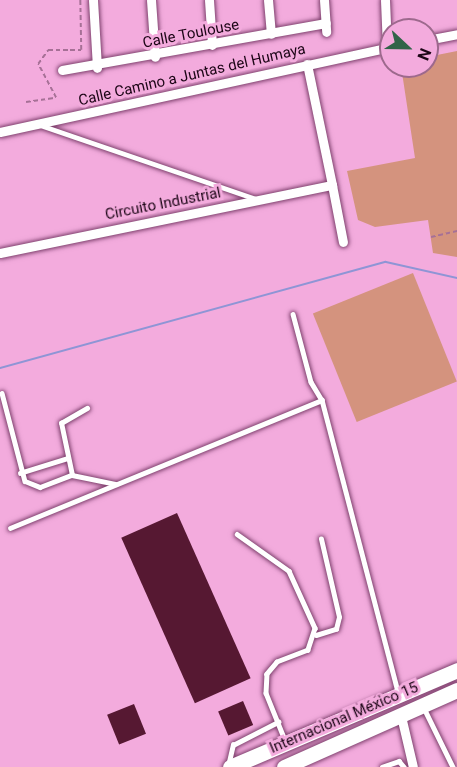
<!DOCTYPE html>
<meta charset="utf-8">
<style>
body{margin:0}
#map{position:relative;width:457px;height:767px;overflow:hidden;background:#f3abdd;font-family:Roboto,sans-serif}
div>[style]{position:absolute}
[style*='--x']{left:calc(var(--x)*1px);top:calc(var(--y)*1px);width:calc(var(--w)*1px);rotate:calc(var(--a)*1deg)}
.green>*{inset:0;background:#d4937e;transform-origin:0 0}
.stream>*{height:2px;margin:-1px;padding:0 1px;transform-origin:1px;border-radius:1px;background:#8e95d5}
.building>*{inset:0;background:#561832;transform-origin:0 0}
.path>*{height:1.5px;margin-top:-0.75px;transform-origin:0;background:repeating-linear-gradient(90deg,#a67096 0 4.5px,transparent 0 7.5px)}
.roads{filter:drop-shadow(0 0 2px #7f416e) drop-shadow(0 0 2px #7f416e)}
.service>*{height:4.5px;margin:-2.25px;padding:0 2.25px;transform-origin:2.25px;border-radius:2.25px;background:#fff}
.minor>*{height:9px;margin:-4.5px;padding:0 4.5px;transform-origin:4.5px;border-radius:4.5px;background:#fff}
.primary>*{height:15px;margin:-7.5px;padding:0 7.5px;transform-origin:7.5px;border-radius:7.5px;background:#fff}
span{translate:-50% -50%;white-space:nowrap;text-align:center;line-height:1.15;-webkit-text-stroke:6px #f3abdd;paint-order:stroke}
.street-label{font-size:15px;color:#1c0516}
.north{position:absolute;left:379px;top:18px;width:60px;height:60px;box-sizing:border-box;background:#f3abdd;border:2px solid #9d698d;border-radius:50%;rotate:112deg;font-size:16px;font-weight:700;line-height:24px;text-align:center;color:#1c0516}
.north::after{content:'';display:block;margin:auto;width:21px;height:27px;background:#316449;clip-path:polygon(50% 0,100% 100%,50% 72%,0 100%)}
</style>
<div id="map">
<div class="green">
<div style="clip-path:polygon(457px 51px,457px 257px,433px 253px,428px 220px,375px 227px,358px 220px,347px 171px,415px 158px,401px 66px,427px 66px,427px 57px)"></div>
<div style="left:413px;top:273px;width:117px;height:108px;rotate:68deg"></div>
</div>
<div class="stream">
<div style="--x:0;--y:368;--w:400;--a:-15.4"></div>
<div style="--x:386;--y:262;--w:73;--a:12.7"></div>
</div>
<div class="building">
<div style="left:177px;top:513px;width:181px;height:61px;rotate:66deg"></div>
<div style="left:243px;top:701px;width:26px;height:27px;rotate:67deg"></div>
<div style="left:134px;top:704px;width:32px;height:29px;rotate:68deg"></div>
</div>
<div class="path">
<div style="--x:26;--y:102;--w:30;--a:-8"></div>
<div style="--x:56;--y:98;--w:38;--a:-118"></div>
<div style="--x:38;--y:64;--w:17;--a:-54"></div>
<div style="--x:48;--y:50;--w:33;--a:0"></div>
<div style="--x:81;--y:50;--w:50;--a:-91.1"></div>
<div style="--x:431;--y:237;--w:27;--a:-13"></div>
</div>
<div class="roads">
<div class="service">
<div style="--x:43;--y:126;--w:225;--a:18.9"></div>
<div style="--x:293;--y:314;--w:70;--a:75.2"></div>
<div style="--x:311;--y:382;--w:21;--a:59"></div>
<div style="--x:2;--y:393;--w:91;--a:75.4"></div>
<div style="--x:25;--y:481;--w:16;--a:22"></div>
<div style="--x:40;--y:487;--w:34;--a:-21"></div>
<div style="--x:72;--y:475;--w:45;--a:11.6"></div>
<div style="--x:20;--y:473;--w:50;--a:-17.4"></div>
<div style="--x:72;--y:475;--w:53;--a:-101.9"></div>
<div style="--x:61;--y:423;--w:30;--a:-30"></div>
<div style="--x:10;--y:528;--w:337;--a:-22.3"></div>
<div style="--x:322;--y:400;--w:302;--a:75.4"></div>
<div style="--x:237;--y:534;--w:64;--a:35.4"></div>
<div style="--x:289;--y:571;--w:63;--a:65.5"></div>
<div style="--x:315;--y:628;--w:23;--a:108"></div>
<div style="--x:308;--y:650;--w:33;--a:159"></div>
<div style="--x:277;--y:662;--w:16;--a:130"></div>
<div style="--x:267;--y:674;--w:19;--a:93"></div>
<div style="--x:266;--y:693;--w:51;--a:68"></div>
<div style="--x:316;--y:635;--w:21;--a:-17"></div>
<div style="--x:336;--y:629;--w:12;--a:-76"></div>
<div style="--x:339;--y:617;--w:80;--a:-103"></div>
<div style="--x:424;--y:708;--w:66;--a:63.8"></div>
<div style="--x:228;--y:766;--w:22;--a:-77"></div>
<div style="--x:233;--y:745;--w:51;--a:-27.1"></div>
<div style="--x:382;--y:767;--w:18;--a:-19"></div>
<div style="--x:399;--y:761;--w:8;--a:50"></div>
</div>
<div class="minor">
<div style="--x:93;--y:0;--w:68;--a:86.6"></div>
<div style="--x:151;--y:0;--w:57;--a:86"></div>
<div style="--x:209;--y:0;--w:45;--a:86.2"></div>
<div style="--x:268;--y:0;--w:34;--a:85"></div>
<div style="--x:324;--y:0;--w:32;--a:86"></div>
<div style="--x:385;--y:0;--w:48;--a:87.6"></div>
<div style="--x:427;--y:40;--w:31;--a:-11"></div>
<div style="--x:307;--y:64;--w:124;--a:78.3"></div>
<div style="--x:62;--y:70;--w:268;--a:-10.1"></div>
<div style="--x:0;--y:132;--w:400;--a:-12.3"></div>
<div style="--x:0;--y:253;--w:339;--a:-11.6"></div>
<div style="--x:332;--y:185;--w:58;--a:79.1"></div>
<div style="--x:401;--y:716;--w:52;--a:76.8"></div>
</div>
<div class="primary">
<div style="--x:230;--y:767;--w:247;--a:-23.1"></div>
<div style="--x:284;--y:767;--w:189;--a:-24"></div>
</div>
</div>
<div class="street-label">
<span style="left:191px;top:34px;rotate:-11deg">Calle Toulouse</span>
<span style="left:192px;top:75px;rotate:-13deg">Calle Camino a Juntas del Humaya</span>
<span style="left:163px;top:204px;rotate:-11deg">Circuito Industrial</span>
<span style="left:344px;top:718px;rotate:-23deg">Internacional México 15</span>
</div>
<div class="north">N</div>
</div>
